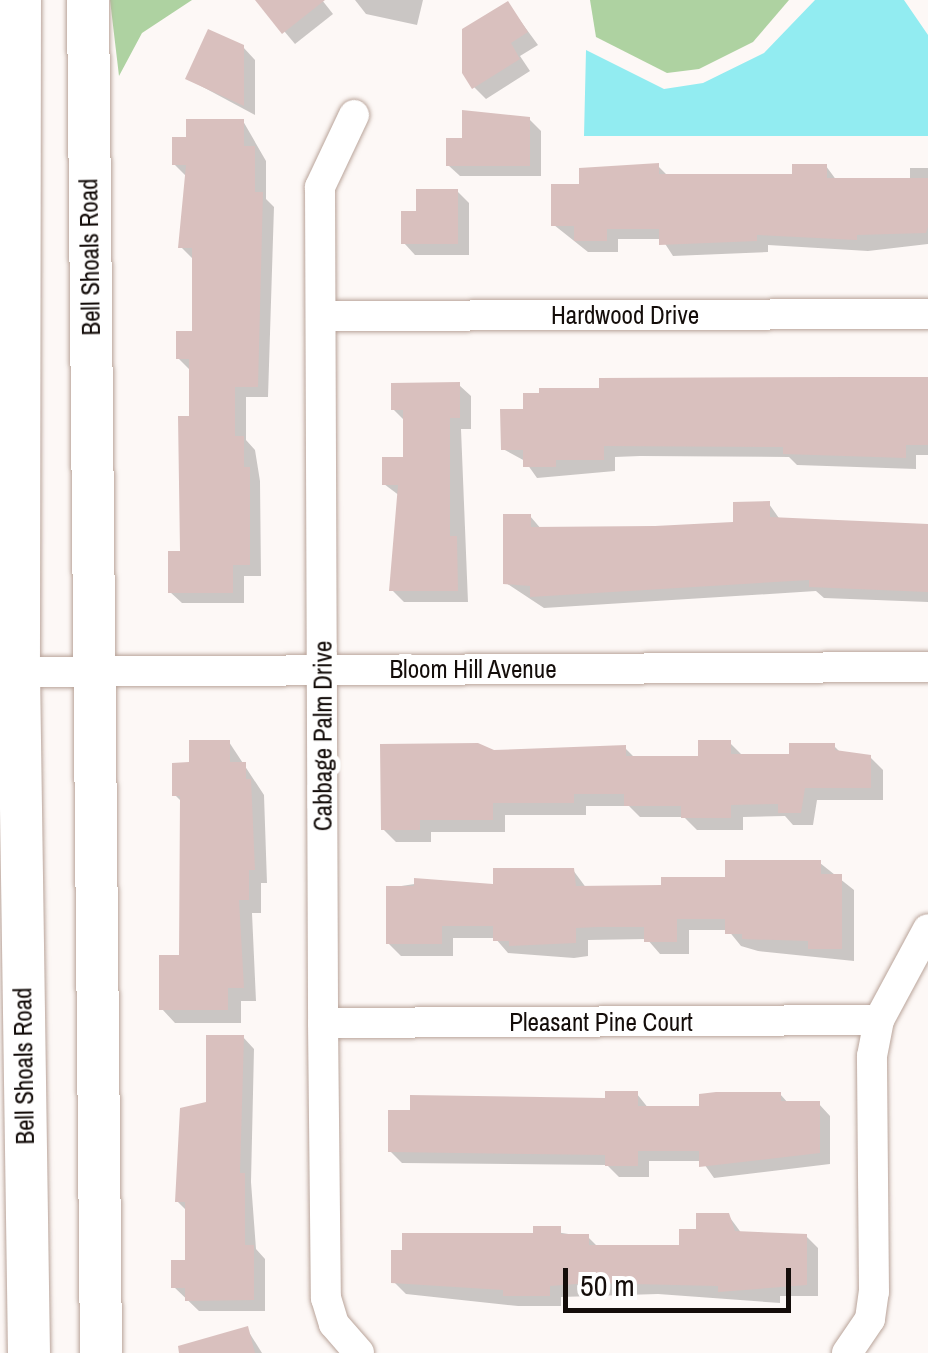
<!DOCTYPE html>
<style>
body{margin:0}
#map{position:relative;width:928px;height:1353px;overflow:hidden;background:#fdf8f6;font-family:"Archivo Narrow",sans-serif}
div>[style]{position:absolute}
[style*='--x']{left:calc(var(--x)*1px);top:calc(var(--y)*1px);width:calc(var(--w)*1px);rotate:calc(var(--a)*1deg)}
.green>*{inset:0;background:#aed2a1}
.water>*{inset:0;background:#92ecf1}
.shadow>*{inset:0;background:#0003}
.building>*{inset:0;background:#d9c0be}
.roads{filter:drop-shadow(0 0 2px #b9a49a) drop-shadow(0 0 2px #b9a49a)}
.street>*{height:30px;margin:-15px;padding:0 15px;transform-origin:15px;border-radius:15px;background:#fff}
.secondary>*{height:42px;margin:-21px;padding:0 21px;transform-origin:21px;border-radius:21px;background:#fff}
span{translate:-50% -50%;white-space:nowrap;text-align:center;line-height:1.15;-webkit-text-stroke:10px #fff;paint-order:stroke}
.street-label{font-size:25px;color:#140d0a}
.scale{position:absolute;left:563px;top:1268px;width:228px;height:45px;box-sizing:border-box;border:5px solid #140d0a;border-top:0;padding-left:12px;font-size:30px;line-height:35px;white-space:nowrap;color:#140d0a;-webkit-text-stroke:8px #fff;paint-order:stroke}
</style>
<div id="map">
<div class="green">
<div style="clip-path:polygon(110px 0,192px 0,142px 33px,119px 76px)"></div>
<div style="clip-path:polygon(590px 0,789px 0,753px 42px,699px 69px,667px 73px,596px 37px)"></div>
</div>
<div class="water">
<div style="clip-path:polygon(815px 0,904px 0,928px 35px,928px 136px,584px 136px,586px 50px,664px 89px,703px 83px,764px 53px)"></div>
</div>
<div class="shadow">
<div style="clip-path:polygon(258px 0,322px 0,333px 14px,295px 44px)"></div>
<div style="clip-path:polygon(355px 0,423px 0,417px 25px,366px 14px)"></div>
<div style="clip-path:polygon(508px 4px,538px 45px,520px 56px,530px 71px,486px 99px,474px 87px)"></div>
<div style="clip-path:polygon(243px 47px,255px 60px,255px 115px,188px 79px)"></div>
<div style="clip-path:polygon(529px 119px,541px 131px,541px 176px,460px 176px,448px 165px,465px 140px)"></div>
<div style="clip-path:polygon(243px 121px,266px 161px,266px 199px,274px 207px,268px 397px,246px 397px,246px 440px,255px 450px,260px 481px,261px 576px,244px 576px,244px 603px,182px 603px,170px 592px,183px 553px,192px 419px,190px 370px,178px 358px,194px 334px,193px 259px,181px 247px,187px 177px,174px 164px,188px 139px)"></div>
<div style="clip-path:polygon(658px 166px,668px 176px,795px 176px,826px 166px,837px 181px,910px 181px,910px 168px,928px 168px,928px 244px,868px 251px,768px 245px,768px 252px,673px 256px,662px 239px,618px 239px,618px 252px,588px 252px,554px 225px,582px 187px)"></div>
<div style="clip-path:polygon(457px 191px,469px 203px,469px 255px,415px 255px,404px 243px,419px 214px)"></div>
<div style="clip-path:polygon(928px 383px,928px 455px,916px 455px,916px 469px,797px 465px,789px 457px,640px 456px,615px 457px,615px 471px,537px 478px,525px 461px,503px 449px)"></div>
<div style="clip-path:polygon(459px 385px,471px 396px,471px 429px,461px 429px,468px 602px,404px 602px,392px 590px,400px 496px,384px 484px,406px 460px,406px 422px,393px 409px)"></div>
<div style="clip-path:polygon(769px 504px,781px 521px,928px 525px,928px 602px,824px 598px,816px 591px,544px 608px,506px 583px,530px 516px,542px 530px,736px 524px)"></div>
<div style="clip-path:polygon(229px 742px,264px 795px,267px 883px,261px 883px,261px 913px,252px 913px,256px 1001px,241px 1001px,241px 1023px,175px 1023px,162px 1009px,182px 957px,182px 802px,175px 795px,192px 765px)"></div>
<div style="clip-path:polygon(730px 743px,743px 756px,791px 756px,834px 746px,842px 754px,870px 757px,883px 770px,883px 800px,817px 800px,813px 825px,793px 825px,785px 816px,743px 817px,743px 830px,697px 830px,684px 817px,640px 817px,629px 806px,586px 806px,586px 815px,505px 815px,505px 832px,431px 832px,431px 842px,396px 842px,383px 829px,494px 752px,625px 748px,635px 758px,700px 759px)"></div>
<div style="clip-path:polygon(820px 863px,854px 890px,854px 961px,758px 951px,741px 946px,728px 930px,689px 930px,689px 954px,660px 954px,647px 939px,588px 940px,588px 956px,574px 958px,508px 953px,495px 938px,453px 938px,453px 956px,401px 956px,388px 943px,388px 888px,441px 880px,448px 887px,495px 887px,573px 870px,587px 889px,663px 888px)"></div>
<div style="clip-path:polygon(243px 1037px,254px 1049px,251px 1182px,256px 1249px,265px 1259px,265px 1311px,199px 1311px,174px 1287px,187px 1263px,187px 1211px,177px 1201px,209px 1104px)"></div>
<div style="clip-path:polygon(637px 1094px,649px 1109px,702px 1109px,780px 1094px,789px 1104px,819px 1104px,830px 1116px,830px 1164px,714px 1178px,702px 1161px,649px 1161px,649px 1177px,619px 1177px,607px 1165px,402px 1163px,390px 1151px,413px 1113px,413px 1097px,607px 1100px)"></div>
<div style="clip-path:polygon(728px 1215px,742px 1234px,806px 1236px,818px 1248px,818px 1296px,780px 1296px,780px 1303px,658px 1294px,561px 1297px,561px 1306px,518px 1306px,406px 1294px,394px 1282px,536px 1236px,536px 1229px,588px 1237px,598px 1247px,682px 1247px)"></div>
<div style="clip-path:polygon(247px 1329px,262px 1353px,199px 1353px)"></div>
</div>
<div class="building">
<div style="clip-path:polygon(255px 0,325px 0,282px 34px)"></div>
<div style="clip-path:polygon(508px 1px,528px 32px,511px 43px,520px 59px,472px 89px,462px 73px,462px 29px)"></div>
<div style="clip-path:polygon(208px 29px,244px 45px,244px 106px,185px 79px)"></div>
<div style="clip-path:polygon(462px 110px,530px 117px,530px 166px,446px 166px,446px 138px,462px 138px)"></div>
<div style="clip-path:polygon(186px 119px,244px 119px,244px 146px,255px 146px,255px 192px,263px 192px,258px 387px,235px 387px,235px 436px,244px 436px,244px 467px,250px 467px,250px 565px,233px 565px,233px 593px,168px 593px,168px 551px,180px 551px,178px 416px,189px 416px,189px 359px,176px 359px,176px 331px,192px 331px,192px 248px,178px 248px,186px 165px,172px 165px,172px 137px,186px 137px)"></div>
<div style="clip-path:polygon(659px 163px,659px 174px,792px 174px,792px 164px,827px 164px,827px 178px,928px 178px,928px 227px,926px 233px,857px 235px,857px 240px,757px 235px,757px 241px,659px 245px,659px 229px,607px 229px,607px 241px,574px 241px,574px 226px,551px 226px,551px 184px,579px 184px,579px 168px)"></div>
<div style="clip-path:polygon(416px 189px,458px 189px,458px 244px,401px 244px,401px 211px,416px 211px)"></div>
<div style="clip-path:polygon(850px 377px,928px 377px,928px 445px,906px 445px,906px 458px,783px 454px,783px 447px,604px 446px,604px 460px,556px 460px,556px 467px,523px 467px,523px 450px,501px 450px,500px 409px,523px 409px,523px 393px,539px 393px,539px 388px,599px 388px,599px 378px)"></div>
<div style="clip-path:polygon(460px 382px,460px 418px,450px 418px,450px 536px,457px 536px,458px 591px,389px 591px,398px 485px,382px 485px,382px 457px,403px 457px,403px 410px,391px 410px,391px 383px)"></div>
<div style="clip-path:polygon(770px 501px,770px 517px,928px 524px,928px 592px,809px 587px,809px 580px,530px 597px,530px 586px,503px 584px,503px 514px,531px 514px,531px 527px,655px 526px,733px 522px,733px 502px)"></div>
<div style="clip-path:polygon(189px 740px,230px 740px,230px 762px,246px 762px,246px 779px,251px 779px,255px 870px,249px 870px,249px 900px,239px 900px,244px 988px,228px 988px,228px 1010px,159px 1010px,159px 955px,179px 955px,180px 796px,172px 796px,172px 763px,189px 762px)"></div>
<div style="clip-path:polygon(698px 740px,731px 740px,731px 754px,789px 754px,789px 743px,835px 743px,835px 750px,871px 755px,871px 788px,805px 788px,801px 813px,778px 813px,778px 804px,731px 805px,731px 818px,681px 818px,681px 806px,624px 806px,624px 794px,574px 794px,574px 803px,493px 803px,493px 820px,420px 820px,420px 830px,381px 830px,380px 744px,478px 743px,494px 750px,626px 745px,626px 756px,698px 756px)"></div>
<div style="clip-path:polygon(725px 860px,821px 860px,821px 874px,842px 874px,842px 949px,808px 949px,808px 941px,742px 939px,742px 934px,725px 934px,725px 919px,677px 919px,677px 942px,644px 942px,644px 927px,598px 927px,576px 928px,576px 943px,509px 946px,509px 941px,493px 941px,493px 926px,442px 926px,442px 944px,386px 944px,386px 886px,414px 886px,414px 878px,493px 884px,493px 868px,574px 868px,576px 886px,661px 885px,661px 877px,725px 877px)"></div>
<div style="clip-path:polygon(206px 1035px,244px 1035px,240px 1173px,245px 1173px,245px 1245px,254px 1245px,254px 1300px,185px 1301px,185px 1288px,171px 1288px,171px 1260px,185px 1260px,185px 1202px,175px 1202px,180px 1108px,206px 1102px)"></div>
<div style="clip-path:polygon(605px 1091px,638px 1091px,638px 1106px,699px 1106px,699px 1094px,716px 1092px,781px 1092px,781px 1101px,820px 1101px,820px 1153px,699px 1167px,699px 1151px,638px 1151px,638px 1166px,605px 1166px,605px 1155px,388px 1152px,388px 1110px,410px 1110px,410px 1095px,605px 1098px)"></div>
<div style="clip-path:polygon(696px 1213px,729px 1213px,735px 1231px,807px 1234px,807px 1285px,718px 1292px,718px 1286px,589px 1283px,550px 1286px,550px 1296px,503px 1296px,503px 1290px,391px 1283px,391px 1250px,402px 1250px,402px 1233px,533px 1233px,533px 1226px,561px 1226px,561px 1234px,589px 1234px,589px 1245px,679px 1245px,679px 1229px,696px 1229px)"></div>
<div style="clip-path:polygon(248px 1326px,255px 1353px,179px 1353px,178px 1346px)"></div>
</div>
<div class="roads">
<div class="street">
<div style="--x:354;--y:115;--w:80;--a:115.3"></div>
<div style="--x:320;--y:187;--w:836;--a:89.79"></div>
<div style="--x:323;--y:1023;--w:275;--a:89.4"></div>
<div style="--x:326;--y:1298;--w:27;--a:73"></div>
<div style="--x:334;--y:1324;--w:38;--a:49"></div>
<div style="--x:321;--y:316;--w:607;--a:-0.19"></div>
<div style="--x:19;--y:672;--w:909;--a:-0.32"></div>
<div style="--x:323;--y:1023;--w:556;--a:-0.31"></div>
<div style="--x:847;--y:1353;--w:41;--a:-55.9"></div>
<div style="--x:870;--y:1319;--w:27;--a:-82"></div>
<div style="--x:874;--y:1292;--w:236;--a:-90.5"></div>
<div style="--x:872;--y:1056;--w:37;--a:-79"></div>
<div style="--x:879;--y:1020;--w:103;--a:-61.7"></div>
</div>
<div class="secondary">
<div style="--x:20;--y:0;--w:672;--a:90.09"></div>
<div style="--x:19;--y:672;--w:681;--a:89.16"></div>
<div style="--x:88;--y:0;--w:1353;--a:89.45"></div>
</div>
</div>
<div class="street-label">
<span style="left:90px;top:257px;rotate:-91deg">Bell Shoals Road</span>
<span style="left:625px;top:315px">Hardwood Drive</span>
<span style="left:473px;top:669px">Bloom Hill Avenue</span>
<span style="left:323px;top:736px;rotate:-90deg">Cabbage Palm Drive</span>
<span style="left:601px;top:1022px">Pleasant Pine Court</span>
<span style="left:24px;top:1066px;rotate:-91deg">Bell Shoals Road</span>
</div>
<div class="scale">50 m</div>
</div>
